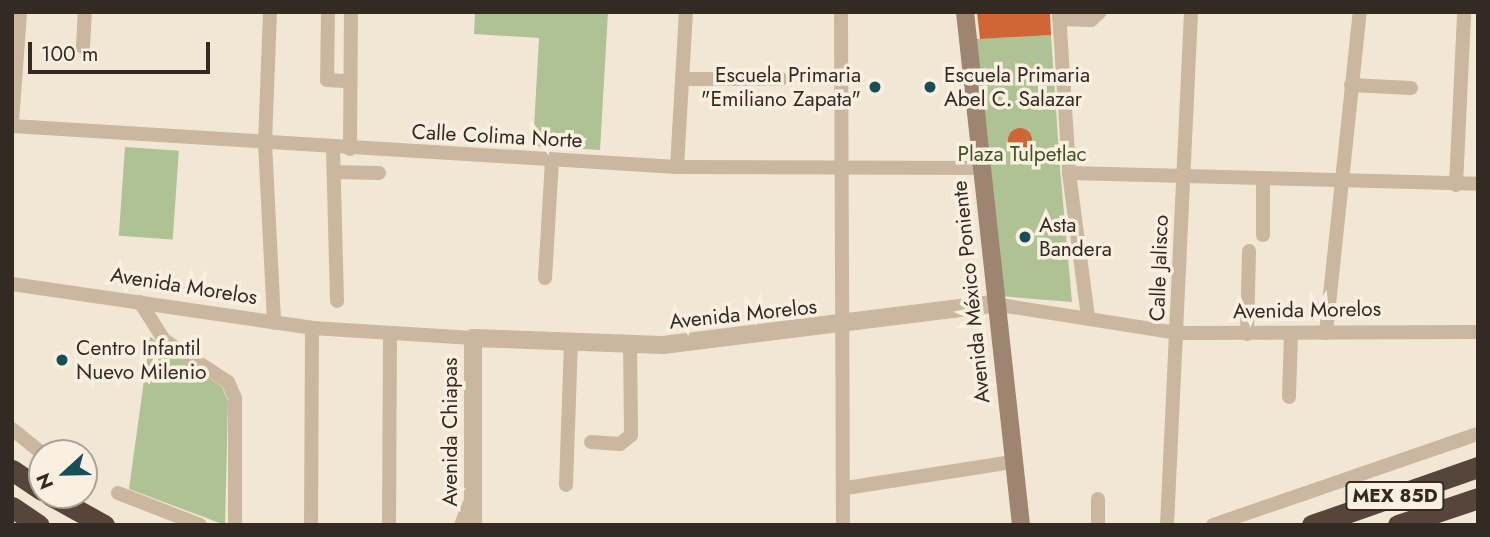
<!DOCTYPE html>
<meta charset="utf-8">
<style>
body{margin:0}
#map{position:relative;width:1490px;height:537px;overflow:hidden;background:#f2e7d5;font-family:Jost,sans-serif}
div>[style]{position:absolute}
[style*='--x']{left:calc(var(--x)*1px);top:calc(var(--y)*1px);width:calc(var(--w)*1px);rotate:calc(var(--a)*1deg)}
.green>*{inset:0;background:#afc294;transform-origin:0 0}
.building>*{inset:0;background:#d06635}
.round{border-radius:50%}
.minor>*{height:14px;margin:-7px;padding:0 7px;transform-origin:7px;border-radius:7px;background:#cbb7a0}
.tertiary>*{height:18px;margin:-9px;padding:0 9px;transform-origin:9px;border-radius:9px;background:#cbb7a0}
.secondary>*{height:18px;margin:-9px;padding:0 9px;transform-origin:9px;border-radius:9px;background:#9e8572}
.motorway>*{height:21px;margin:-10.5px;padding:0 10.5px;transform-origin:10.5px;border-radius:10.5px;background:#56453a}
.dots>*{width:19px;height:19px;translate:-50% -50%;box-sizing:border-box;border:4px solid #faf0e1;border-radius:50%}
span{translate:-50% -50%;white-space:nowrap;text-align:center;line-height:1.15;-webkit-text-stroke:7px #faf0e1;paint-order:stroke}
.shield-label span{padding:2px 5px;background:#faf0e1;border:2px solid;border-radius:5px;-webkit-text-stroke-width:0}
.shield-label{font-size:19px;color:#342a24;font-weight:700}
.poi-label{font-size:21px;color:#342a24}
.right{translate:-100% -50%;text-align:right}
.left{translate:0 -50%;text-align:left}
.street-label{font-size:21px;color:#342a24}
.park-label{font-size:21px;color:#405426}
.frame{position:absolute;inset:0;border:14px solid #342a24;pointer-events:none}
.north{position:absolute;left:28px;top:439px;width:70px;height:70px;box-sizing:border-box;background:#faf0e1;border:2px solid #aba195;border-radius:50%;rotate:248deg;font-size:19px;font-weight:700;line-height:28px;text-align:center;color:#342a24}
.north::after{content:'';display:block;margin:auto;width:24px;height:32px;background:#174f58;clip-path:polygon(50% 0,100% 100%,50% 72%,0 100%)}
.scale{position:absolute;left:28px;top:42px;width:182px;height:32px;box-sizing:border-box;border:4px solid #342a24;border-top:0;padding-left:9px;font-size:21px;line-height:24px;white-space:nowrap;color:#342a24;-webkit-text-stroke:5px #faf0e1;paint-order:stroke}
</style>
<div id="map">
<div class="green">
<div style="clip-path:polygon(475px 12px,608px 12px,600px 150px,533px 146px,539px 38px,474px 34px)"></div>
<div style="clip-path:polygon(1051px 35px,1060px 168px,1072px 302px,999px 296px,973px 39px)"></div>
<div style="left:125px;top:147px;width:54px;height:89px;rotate:4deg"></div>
<div style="clip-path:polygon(150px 337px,222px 387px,228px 401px,225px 525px,129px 489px)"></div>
</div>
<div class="building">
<div style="clip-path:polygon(977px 12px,1050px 12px,1051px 35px,980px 39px)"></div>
<div class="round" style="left:1008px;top:128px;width:24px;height:24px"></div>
</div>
<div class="minor">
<div style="--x:270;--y:12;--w:131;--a:92.2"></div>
<div style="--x:265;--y:143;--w:180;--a:87.1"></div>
<div style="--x:328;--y:12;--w:68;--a:90.8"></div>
<div style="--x:327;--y:80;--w:22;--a:3"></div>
<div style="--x:841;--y:12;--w:513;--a:89.78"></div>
<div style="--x:1059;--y:12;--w:161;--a:86.4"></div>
<div style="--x:1069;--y:173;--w:146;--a:82.5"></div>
<div style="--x:1059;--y:19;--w:32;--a:2"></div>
<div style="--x:1091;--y:20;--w:12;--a:-42"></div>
<div style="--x:83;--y:47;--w:35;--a:-87"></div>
<div style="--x:682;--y:79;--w:99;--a:0"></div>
<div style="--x:1351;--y:85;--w:60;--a:2.9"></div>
<div style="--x:12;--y:122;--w:110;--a:-85.8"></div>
<div style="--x:12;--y:126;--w:666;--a:3.53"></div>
<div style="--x:677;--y:167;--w:304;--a:0.2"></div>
<div style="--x:333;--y:148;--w:153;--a:88.5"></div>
<div style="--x:350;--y:149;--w:137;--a:-89.6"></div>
<div style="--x:677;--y:167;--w:155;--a:-86.7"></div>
<div style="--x:334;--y:172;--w:45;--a:1.3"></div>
<div style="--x:1069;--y:173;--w:409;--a:1.5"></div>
<div style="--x:1263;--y:181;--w:54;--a:90"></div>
<div style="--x:1456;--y:185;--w:170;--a:-87.3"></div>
<div style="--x:545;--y:278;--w:119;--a:-86.6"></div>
<div style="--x:12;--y:284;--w:303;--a:8.3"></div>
<div style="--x:312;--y:328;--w:161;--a:3.6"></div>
<div style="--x:140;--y:302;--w:45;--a:57.7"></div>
<div style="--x:164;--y:340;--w:77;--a:33.3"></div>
<div style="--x:228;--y:382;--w:17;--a:66"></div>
<div style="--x:235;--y:398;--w:127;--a:90"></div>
<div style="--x:994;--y:304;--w:185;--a:9"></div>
<div style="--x:1177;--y:333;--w:301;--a:-0.2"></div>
<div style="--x:1326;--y:333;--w:323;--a:-84"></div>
<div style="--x:1247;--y:334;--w:83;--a:-88.6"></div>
<div style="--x:1289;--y:397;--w:64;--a:-88.2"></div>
<div style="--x:12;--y:429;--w:38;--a:39"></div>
<div style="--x:591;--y:442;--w:29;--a:4"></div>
<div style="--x:620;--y:444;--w:14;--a:-39"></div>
<div style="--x:631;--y:435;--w:90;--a:-90.6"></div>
<div style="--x:566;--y:485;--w:140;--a:-88"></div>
<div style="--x:846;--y:488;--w:168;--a:-8.9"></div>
<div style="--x:118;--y:493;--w:88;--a:21.3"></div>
<div style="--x:311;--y:525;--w:197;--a:-89.7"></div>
<div style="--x:389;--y:525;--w:191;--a:-89.7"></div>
<div style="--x:461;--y:525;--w:35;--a:-68"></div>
<div style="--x:1098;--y:525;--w:26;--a:-90"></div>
<div style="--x:1167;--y:525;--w:514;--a:-87.32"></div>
<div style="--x:1213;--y:525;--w:280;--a:-19"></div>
</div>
<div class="tertiary">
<div style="--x:473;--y:525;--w:187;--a:-90"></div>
<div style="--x:473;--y:338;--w:190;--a:2.1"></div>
<div style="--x:663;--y:345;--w:334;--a:-7.1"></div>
</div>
<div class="secondary">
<div style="--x:965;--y:12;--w:516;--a:83.77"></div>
</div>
<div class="motorway">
<div style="--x:12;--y:470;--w:36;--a:34"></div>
<div style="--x:50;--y:495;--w:62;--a:29.1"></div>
<div style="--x:12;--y:507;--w:32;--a:34"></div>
<div style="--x:1312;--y:525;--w:176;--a:-19.3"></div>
<div style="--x:1398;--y:525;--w:84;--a:-18.6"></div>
</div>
<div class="dots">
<div style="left:875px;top:87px;background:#174f58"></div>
<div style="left:930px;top:87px;background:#174f58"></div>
<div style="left:1025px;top:237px;background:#174f58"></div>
<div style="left:62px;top:360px;background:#174f58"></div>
</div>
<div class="shield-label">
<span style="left:1395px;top:496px">MEX 85D</span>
</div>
<div class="poi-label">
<span class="right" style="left:861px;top:87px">Escuela Primaria<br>"Emiliano Zapata"</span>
<span class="left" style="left:944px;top:87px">Escuela Primaria<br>Abel C. Salazar</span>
<span class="left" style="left:1039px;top:237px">Asta<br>Bandera</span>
<span class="left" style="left:76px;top:360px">Centro Infantil<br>Nuevo Milenio</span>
</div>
<div class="street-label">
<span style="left:497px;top:136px;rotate:3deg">Calle Colima Norte</span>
<span style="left:1159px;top:268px;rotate:-88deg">Calle Jalisco</span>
<span style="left:184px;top:286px;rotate:9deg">Avenida Morelos</span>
<span style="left:971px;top:292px;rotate:-96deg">Avenida México Poniente</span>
<span style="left:1307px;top:310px;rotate:-1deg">Avenida Morelos</span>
<span style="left:743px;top:314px;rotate:-6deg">Avenida Morelos</span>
<span style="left:450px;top:432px;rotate:-90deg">Avenida Chiapas</span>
</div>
<div class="park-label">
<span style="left:1022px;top:154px">Plaza Tulpetlac</span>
</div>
<div class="frame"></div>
<div class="north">N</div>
<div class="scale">100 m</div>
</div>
